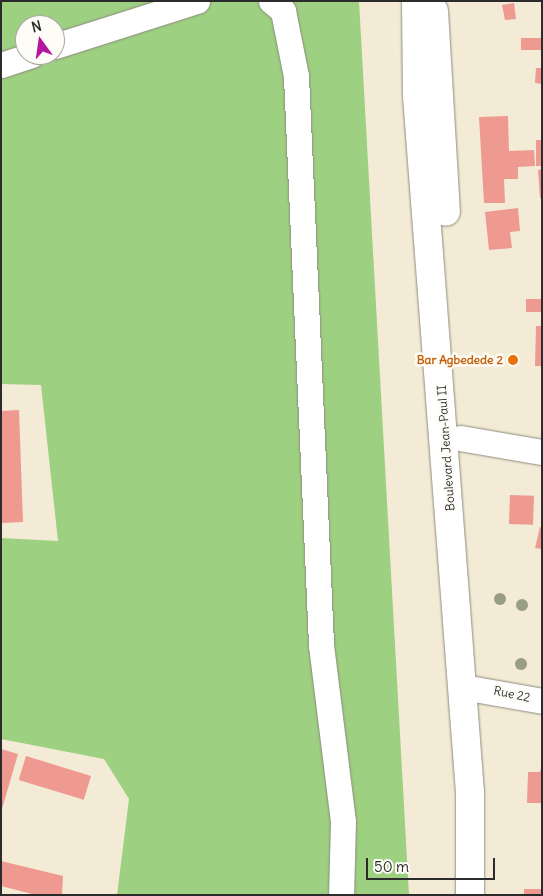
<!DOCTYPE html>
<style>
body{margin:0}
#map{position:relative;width:543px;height:896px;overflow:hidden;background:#f3ebd5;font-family:Delius,sans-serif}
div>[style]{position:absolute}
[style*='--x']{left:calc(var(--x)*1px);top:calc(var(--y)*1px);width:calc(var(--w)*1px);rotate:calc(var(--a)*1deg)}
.green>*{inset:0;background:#9dd080}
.building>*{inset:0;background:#ee9a91;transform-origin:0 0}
.roads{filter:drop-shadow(0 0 1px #8f8b80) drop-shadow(0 0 1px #8f8b80)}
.minor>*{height:25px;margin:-12.5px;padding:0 12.5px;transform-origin:12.5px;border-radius:12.5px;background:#fff}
.major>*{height:28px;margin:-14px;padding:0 14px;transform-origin:14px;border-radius:14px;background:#fff}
.trees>*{width:12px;height:12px;margin:-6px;border-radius:50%;background:#989d85}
.dots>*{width:14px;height:14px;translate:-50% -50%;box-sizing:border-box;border:2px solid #fdfcf7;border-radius:50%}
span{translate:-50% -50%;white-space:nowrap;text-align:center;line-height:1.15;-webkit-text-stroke:5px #fdfcf7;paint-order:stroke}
.food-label{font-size:12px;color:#c56008;font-weight:700}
.right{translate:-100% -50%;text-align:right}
.street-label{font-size:12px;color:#2b2b2b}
.frame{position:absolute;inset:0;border:2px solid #2b2b2b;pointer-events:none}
.north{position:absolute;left:15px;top:15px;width:50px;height:50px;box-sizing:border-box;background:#fdfcf7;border:1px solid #a9a8a5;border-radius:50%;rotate:346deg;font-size:14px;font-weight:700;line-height:20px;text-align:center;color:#2b2b2b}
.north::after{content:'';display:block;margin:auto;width:18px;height:22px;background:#b5179e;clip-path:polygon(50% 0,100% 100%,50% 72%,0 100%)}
.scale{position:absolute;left:366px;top:858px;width:129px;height:22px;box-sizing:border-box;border:2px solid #2b2b2b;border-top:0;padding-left:6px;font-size:15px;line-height:18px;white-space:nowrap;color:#2b2b2b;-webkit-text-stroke:4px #fdfcf7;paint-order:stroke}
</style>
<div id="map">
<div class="green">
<div style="clip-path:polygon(evenodd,1px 1px,359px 1px,409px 895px,117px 895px,129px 799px,104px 759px,1px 739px,1px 538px,58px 541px,41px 385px,1px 384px,1px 1px,25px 25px,55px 25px,55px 55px,25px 55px,25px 25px)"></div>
</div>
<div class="building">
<div style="clip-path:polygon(514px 3px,516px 19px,505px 20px,502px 5px)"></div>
<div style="left:542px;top:38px;width:12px;height:21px;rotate:90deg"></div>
<div style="clip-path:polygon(536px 68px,542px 68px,542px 84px,535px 83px)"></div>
<div style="clip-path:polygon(508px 116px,509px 151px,534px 150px,535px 166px,518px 167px,518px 179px,504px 179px,505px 203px,484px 203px,479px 117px)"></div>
<div style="left:536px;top:140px;width:6px;height:26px"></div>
<div style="clip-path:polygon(542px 169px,542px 198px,540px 198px,538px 170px)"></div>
<div style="clip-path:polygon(518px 208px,520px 231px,510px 232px,512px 248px,489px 250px,485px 212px)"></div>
<div style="left:542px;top:299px;width:13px;height:16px;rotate:90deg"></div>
<div style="clip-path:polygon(536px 326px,542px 326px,542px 366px,535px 366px)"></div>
<div style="clip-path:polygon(19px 410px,23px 522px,1px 523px,1px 411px)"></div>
<div style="left:510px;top:495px;width:24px;height:29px;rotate:2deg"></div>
<div style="clip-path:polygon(540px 527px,542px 528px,542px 549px,535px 548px)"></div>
<div style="clip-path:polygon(1px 749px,18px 754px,2px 809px,1px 809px)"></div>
<div style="left:26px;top:756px;width:68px;height:25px;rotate:17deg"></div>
<div style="clip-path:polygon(542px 762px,542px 803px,527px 803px,528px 772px,540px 772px)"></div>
<div style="clip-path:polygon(1px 861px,63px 876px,62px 895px,36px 895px,1px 886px)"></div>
<div style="left:524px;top:889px;width:18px;height:6px"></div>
</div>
<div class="roads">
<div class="minor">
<div style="--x:271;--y:1;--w:16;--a:40"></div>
<div style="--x:283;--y:11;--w:66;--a:78.7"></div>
<div style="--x:296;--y:76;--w:570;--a:87.48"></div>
<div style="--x:321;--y:645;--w:177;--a:82.9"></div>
<div style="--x:343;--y:821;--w:74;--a:91.5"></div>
<div style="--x:55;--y:46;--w:149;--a:-17.6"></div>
<div style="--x:1;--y:65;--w:32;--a:-18"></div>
<div style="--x:460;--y:438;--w:83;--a:9.7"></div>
<div style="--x:463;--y:687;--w:80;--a:10"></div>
</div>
<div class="major">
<div style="--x:416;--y:1;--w:95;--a:89.4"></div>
<div style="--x:417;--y:96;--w:698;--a:85.65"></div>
<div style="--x:470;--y:792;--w:103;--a:90"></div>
<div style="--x:434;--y:11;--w:201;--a:86.6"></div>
</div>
</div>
<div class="trees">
<div style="left:500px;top:599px"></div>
<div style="left:522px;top:605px"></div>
<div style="left:521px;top:664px"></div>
</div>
<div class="dots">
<div style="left:513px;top:360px;background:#e8710a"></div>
</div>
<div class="food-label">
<span class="right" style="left:503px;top:360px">Bar Agbedede 2</span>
</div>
<div class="street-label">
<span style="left:446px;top:448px;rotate:-94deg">Boulevard Jean-Paul II</span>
<span style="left:512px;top:694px;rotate:12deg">Rue 22</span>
</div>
<div class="frame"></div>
<div class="north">N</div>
<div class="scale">50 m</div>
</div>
